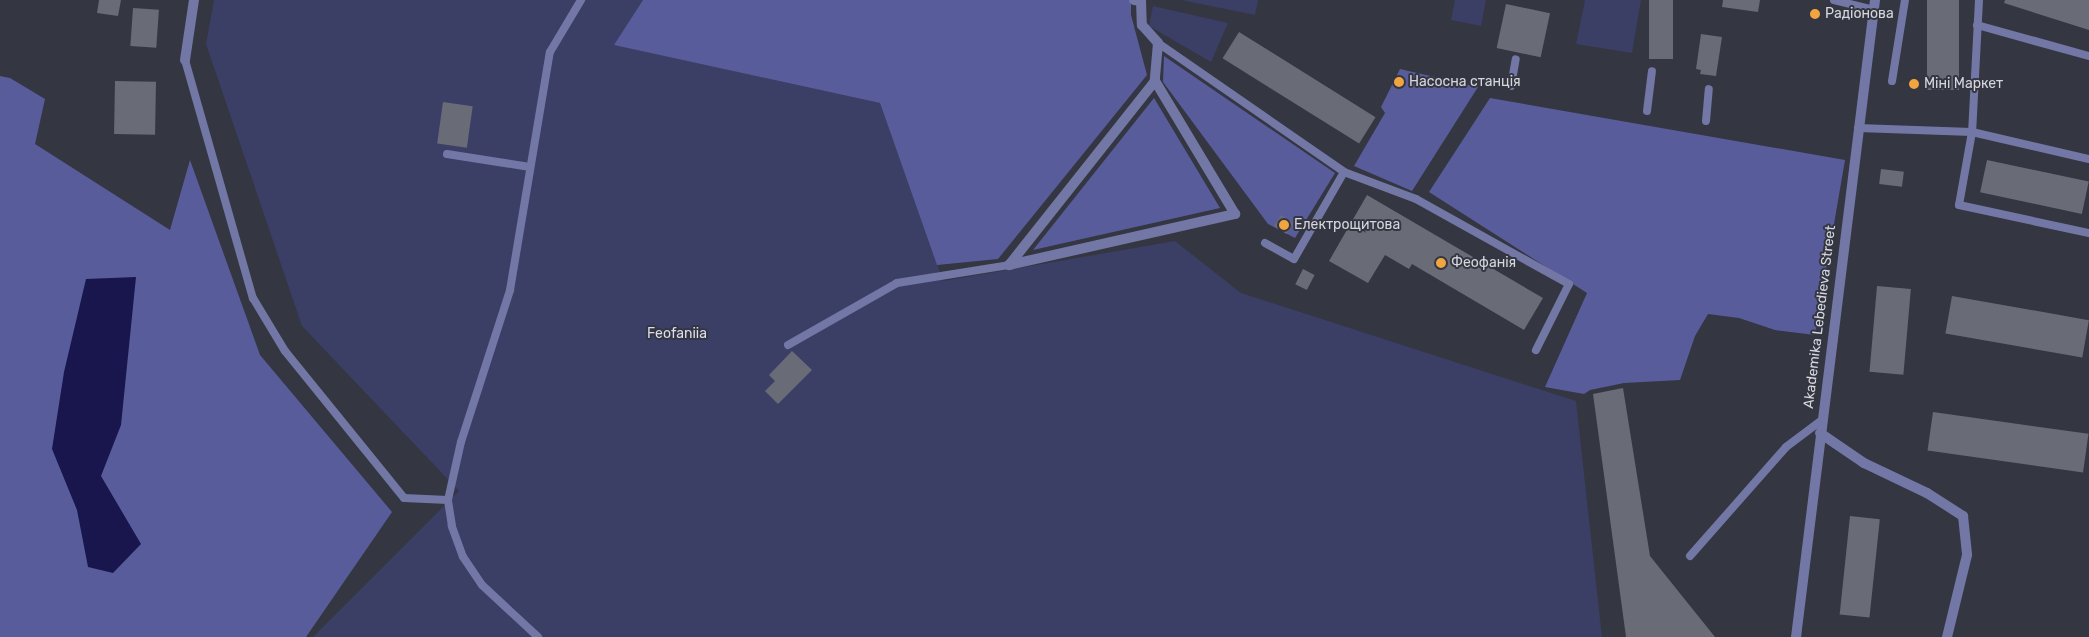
<!DOCTYPE html>
<meta charset="utf-8">
<style>
body{margin:0}
#map{position:relative;width:2089px;height:637px;overflow:hidden;background:#343641;font-family:Rubik,sans-serif}
div>[style]{position:absolute}
[style*='--x']{left:calc(var(--x)*1px);top:calc(var(--y)*1px);width:calc(var(--w)*1px);rotate:calc(var(--a)*1deg)}
.green>*{inset:0;background:#3b3e65}
.forest>*{inset:0;background:#595c9b}
.water>*{inset:0;background:#19154d}
.building>*{inset:0;background:#696b77;transform-origin:0 0}
.lane>*{height:8px;margin:-4px;padding:0 4px;transform-origin:4px;border-radius:4px;background:#7277a5}
.street>*{height:10px;margin:-5px;padding:0 5px;transform-origin:5px;border-radius:5px;background:#7277a5}
.dots>*{width:14px;height:14px;translate:-50% -50%;box-sizing:border-box;border:2px solid #343641;border-radius:50%}
span{translate:-50% -50%;white-space:nowrap;text-align:center;line-height:1.15;-webkit-text-stroke:4px #343641;paint-order:stroke}
.poi-label{font-size:14px;color:#d6d7de}
.left{translate:0 -50%;text-align:left}
.street-label{font-size:14px;color:#d6d7de}
.park-label{font-size:14px;color:#dadcef}
</style>
<div id="map">
<div class="green">
<div style="clip-path:polygon(214px 0,643px 0,615px 45px,880px 103px,943px 281px,1175px 241px,1241px 293px,1576px 401px,1602px 637px,313px 637px,459px 491px,302px 326px,206px 44px)"></div>
<div style="clip-path:polygon(1181px 0,1258px 0,1255px 15px)"></div>
<div style="clip-path:polygon(1455px 0,1486px 0,1481px 26px,1451px 20px)"></div>
<div style="clip-path:polygon(1585px 0,1641px 0,1632px 53px,1576px 44px)"></div>
<div style="clip-path:polygon(1153px 6px,1228px 23px,1211px 62px,1149px 26px)"></div>
</div>
<div class="forest">
<div style="clip-path:polygon(643px 0,1131px 0,1131px 15px,1147px 75px,998px 259px,937px 265px,880px 103px,614px 45px)"></div>
<div style="clip-path:polygon(1164px 56px,1335px 173px,1295px 238px,1268px 224px,1163px 82px)"></div>
<div style="clip-path:polygon(1400px 69px,1478px 87px,1412px 191px,1354px 166px,1385px 113px,1381px 107px)"></div>
<div style="clip-path:polygon(0 76px,10px 78px,45px 99px,35px 144px,170px 230px,190px 160px,260px 355px,392px 512px,306px 637px,0 637px)"></div>
<div style="clip-path:polygon(1154px 98px,1220px 208px,1033px 250px)"></div>
<div style="clip-path:polygon(1490px 98px,1845px 160px,1815px 335px,1775px 330px,1739px 318px,1708px 314px,1695px 336px,1680px 380px,1624px 383px,1590px 390px,1584px 394px,1545px 387px,1587px 293px,1429px 192px)"></div>
</div>
<div class="water">
<div style="clip-path:polygon(136px 277px,121px 425px,101px 476px,141px 544px,113px 573px,88px 567px,77px 510px,52px 449px,64px 372px,86px 279px)"></div>
</div>
<div class="building">
<div style="clip-path:polygon(99px 0,121px 0,118px 16px,97px 13px)"></div>
<div style="left:1649px;top:0;width:24px;height:59px"></div>
<div style="clip-path:polygon(1723px 0,1760px 0,1758px 12px,1722px 7px)"></div>
<div style="left:1927px;top:0;width:32px;height:90px"></div>
<div style="clip-path:polygon(2005px 0,2089px 0,2089px 30px,2004px 3px)"></div>
<div style="left:1506px;top:4px;width:45px;height:45px;rotate:12deg"></div>
<div style="left:133px;top:8px;width:26px;height:38px;rotate:4deg"></div>
<div style="left:1239px;top:32px;width:161px;height:31px;rotate:32deg"></div>
<div style="clip-path:polygon(1701px 34px,1722px 37px,1716px 76px,1700px 74px,1701px 70px,1696px 69px)"></div>
<div style="left:115px;top:81px;width:41px;height:53px;rotate:1deg"></div>
<div style="left:443px;top:102px;width:30px;height:42px;rotate:8deg"></div>
<div style="left:1987px;top:160px;width:104px;height:33px;rotate:12deg"></div>
<div style="left:1881px;top:169px;width:23px;height:15px;rotate:7deg"></div>
<div style="clip-path:polygon(1367px 195px,1543px 298px,1524px 330px,1412px 264px,1409px 269px,1385px 255px,1368px 283px,1329px 261px)"></div>
<div style="left:1281px;top:215px;width:15px;height:13px;rotate:32deg"></div>
<div style="left:1303px;top:269px;width:13px;height:17px;rotate:27deg"></div>
<div style="left:1877px;top:286px;width:34px;height:86px;rotate:5deg"></div>
<div style="left:1952px;top:296px;width:139px;height:38px;rotate:10deg"></div>
<div style="clip-path:polygon(792px 351px,812px 370px,778px 404px,765px 391px,775px 381px,769px 375px)"></div>
<div style="clip-path:polygon(1623px 388px,1650px 556px,1715px 637px,1626px 637px,1593px 394px)"></div>
<div style="left:1933px;top:412px;width:157px;height:39px;rotate:8deg"></div>
<div style="left:1850px;top:516px;width:30px;height:99px;rotate:6deg"></div>
</div>
<div class="lane">
<div style="--x:1834;--y:0;--w:41;--a:14"></div>
<div style="--x:1979;--y:0;--w:132;--a:93"></div>
<div style="--x:1972;--y:132;--w:74;--a:100.1"></div>
<div style="--x:1959;--y:205;--w:133;--a:12.2"></div>
<div style="--x:1977;--y:25;--w:116;--a:15.5"></div>
<div style="--x:1158;--y:43;--w:226;--a:34.7"></div>
<div style="--x:185;--y:60;--w:248;--a:74.1"></div>
<div style="--x:253;--y:298;--w:62;--a:58.9"></div>
<div style="--x:285;--y:351;--w:189;--a:51"></div>
<div style="--x:404;--y:498;--w:44;--a:2.6"></div>
<div style="--x:1892;--y:81;--w:82;--a:-80.9"></div>
<div style="--x:1511;--y:86;--w:27;--a:-80"></div>
<div style="--x:1647;--y:111;--w:40;--a:-82.9"></div>
<div style="--x:1706;--y:121;--w:32;--a:-85"></div>
<div style="--x:1858;--y:128;--w:114;--a:2"></div>
<div style="--x:1972;--y:132;--w:120;--a:13"></div>
<div style="--x:447;--y:154;--w:84;--a:8.9"></div>
<div style="--x:1265;--y:243;--w:33;--a:29"></div>
<div style="--x:1294;--y:259;--w:100;--a:-60.1"></div>
<div style="--x:1344;--y:172;--w:77;--a:20.6"></div>
<div style="--x:1416;--y:199;--w:175;--a:29.1"></div>
<div style="--x:1569;--y:284;--w:74;--a:116.6"></div>
<div style="--x:788;--y:345;--w:125;--a:-29.6"></div>
<div style="--x:897;--y:283;--w:113;--a:-9.1"></div>
<div style="--x:1690;--y:556;--w:145;--a:-48.6"></div>
<div style="--x:1786;--y:447;--w:45;--a:-36.9"></div>
<div style="--x:538;--y:637;--w:76;--a:-137.1"></div>
<div style="--x:482;--y:585;--w:34;--a:-124"></div>
<div style="--x:463;--y:557;--w:33;--a:-110"></div>
<div style="--x:452;--y:526;--w:26;--a:-99"></div>
<div style="--x:448;--y:500;--w:59;--a:-77.4"></div>
<div style="--x:461;--y:442;--w:160;--a:-72.1"></div>
<div style="--x:510;--y:290;--w:241;--a:-80.5"></div>
<div style="--x:550;--y:52;--w:61;--a:-59.2"></div>
</div>
<div class="street">
<div style="--x:1134;--y:0;--w:7;--a:8"></div>
<div style="--x:1141;--y:1;--w:24;--a:88"></div>
<div style="--x:1142;--y:25;--w:24;--a:48"></div>
<div style="--x:1158;--y:43;--w:38;--a:95"></div>
<div style="--x:1155;--y:81;--w:235;--a:128.4"></div>
<div style="--x:1009;--y:265;--w:232;--a:-12.7"></div>
<div style="--x:1235;--y:214;--w:155;--a:-121"></div>
<div style="--x:185;--y:60;--w:61;--a:-81.5"></div>
<div style="--x:1820;--y:433;--w:53;--a:34.3"></div>
<div style="--x:1864;--y:463;--w:70;--a:25.5"></div>
<div style="--x:1927;--y:493;--w:43;--a:32.6"></div>
<div style="--x:1963;--y:516;--w:39;--a:84"></div>
<div style="--x:1967;--y:555;--w:84;--a:103.7"></div>
<div style="--x:1796;--y:637;--w:642;--a:-82.93"></div>
</div>
<div class="dots">
<div style="left:1815px;top:14px;background:#f1a540"></div>
<div style="left:1399px;top:82px;background:#f1a540"></div>
<div style="left:1914px;top:84px;background:#f1a540"></div>
<div style="left:1284px;top:225px;background:#f1a540"></div>
<div style="left:1441px;top:263px;background:#f1a540"></div>
</div>
<div class="poi-label">
<span class="left" style="left:1825px;top:14px">Радіонова</span>
<span class="left" style="left:1409px;top:82px">Насосна станція</span>
<span class="left" style="left:1924px;top:84px">Міні Маркет</span>
<span class="left" style="left:1294px;top:225px">Електрощитова</span>
<span class="left" style="left:1451px;top:263px">Феофанія</span>
</div>
<div class="street-label">
<span style="left:1820px;top:317px;rotate:-83deg">Akademika Lebedieva Street</span>
</div>
<div class="park-label">
<span style="left:677px;top:334px">Feofaniia</span>
</div>
</div>
